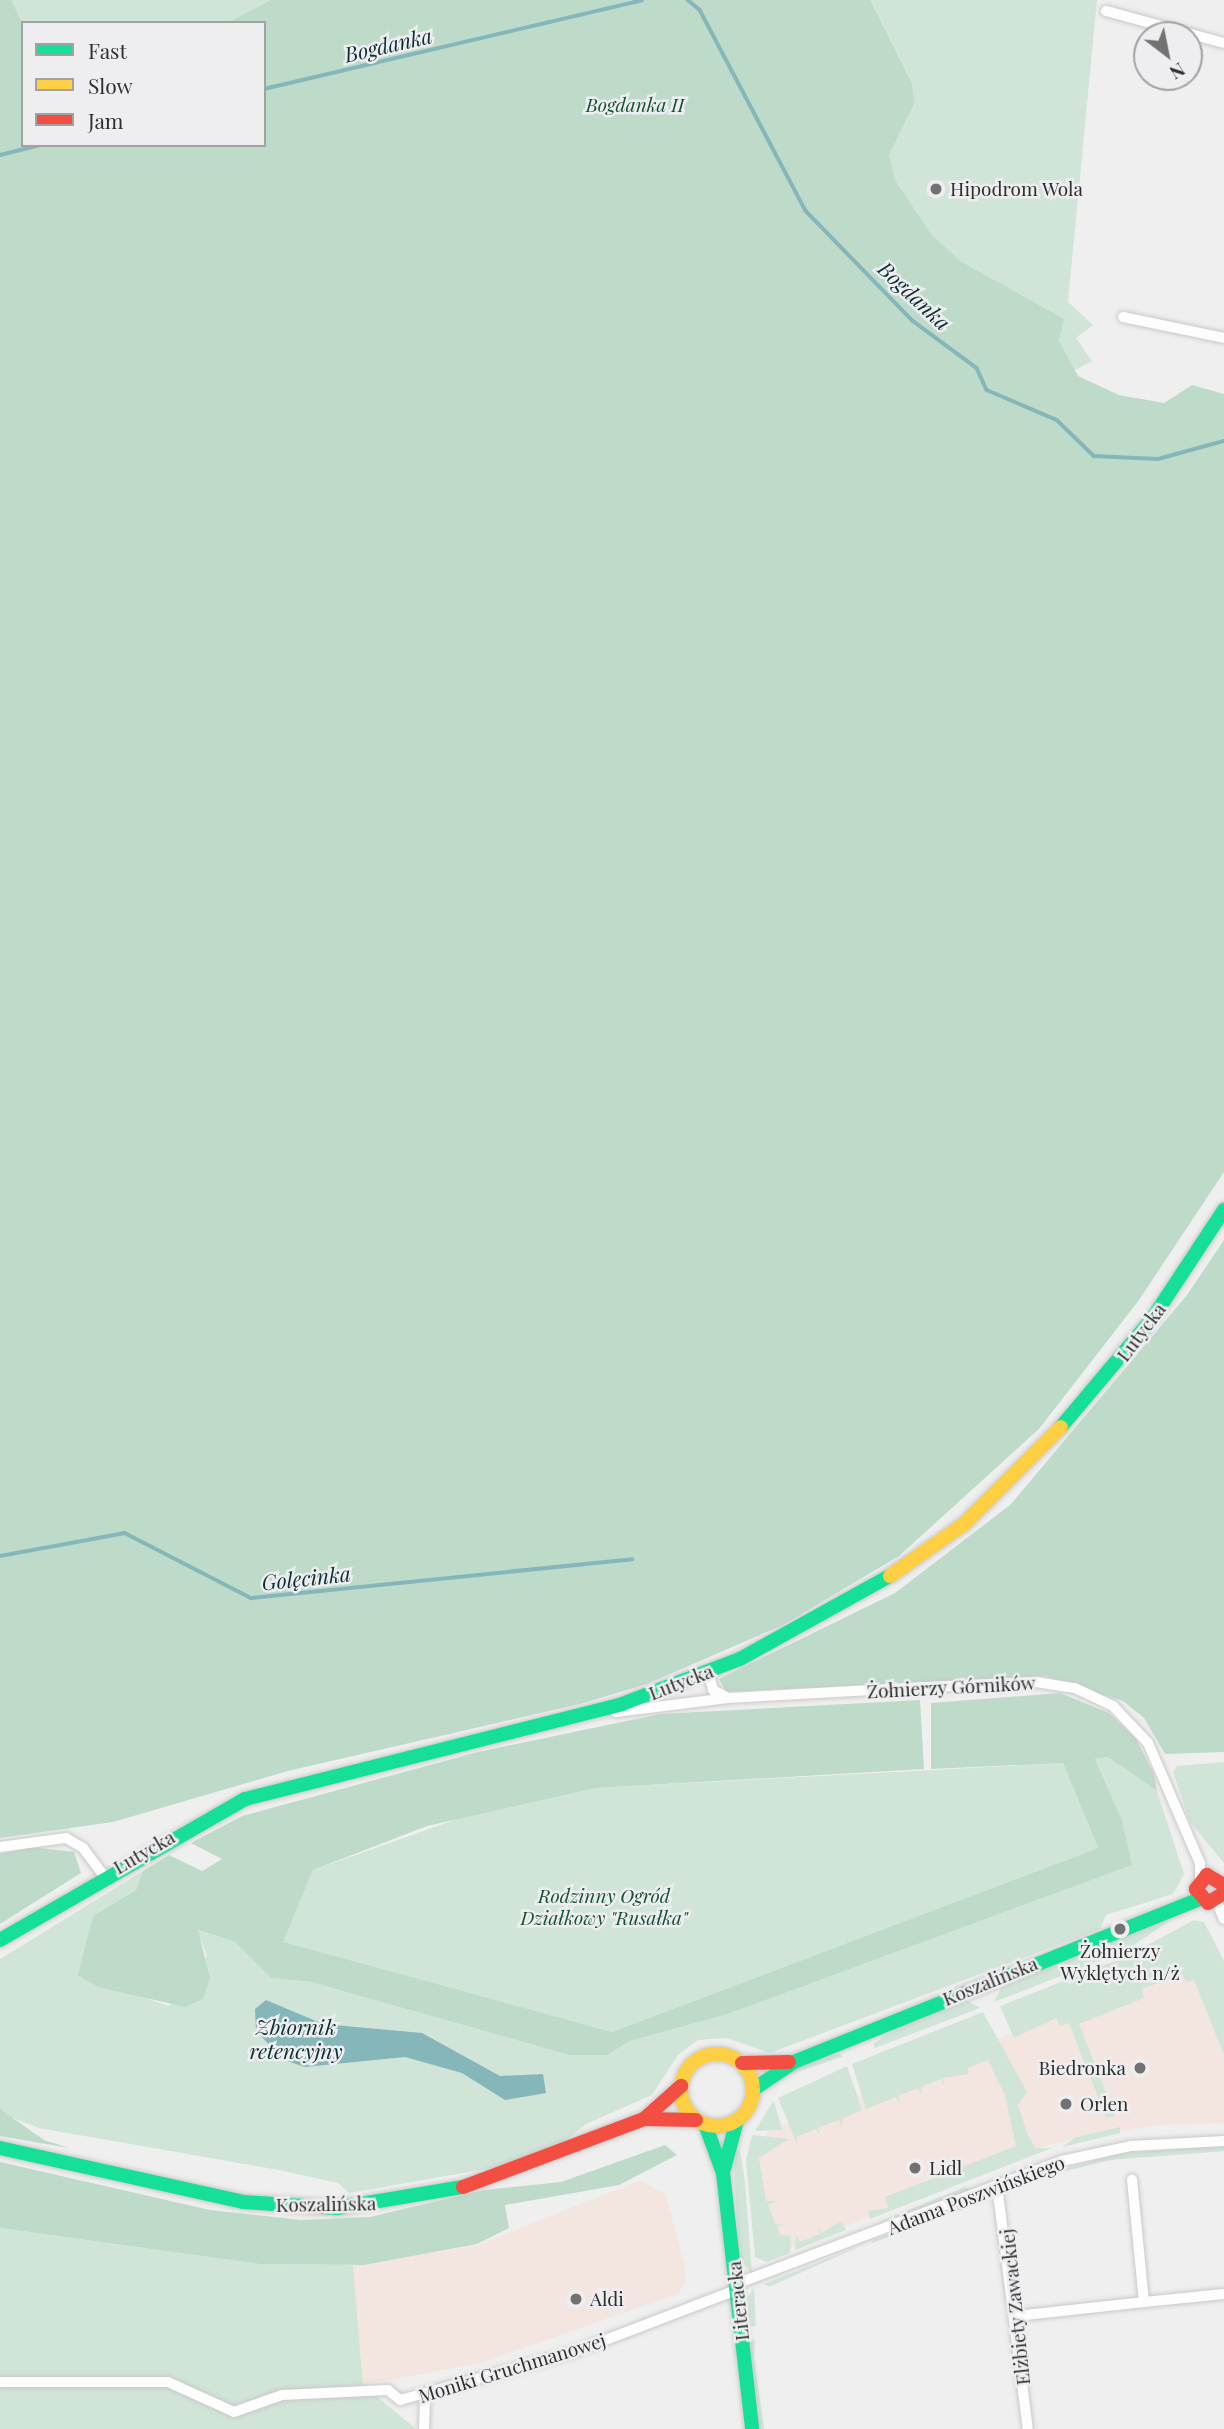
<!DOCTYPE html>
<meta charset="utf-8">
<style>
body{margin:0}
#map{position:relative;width:1224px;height:2429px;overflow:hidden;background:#efefef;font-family:"Playfair Display",serif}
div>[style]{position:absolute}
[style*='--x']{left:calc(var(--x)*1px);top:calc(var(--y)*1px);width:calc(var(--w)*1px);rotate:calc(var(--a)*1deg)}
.commercial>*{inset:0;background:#f3e6e0}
.green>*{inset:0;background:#d0e5d8}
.forest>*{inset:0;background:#bedbca}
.water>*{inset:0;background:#85b6ba}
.stream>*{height:3.5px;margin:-1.75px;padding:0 1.75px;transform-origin:1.75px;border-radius:1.75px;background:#85b6ba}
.roads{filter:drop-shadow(0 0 2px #c9c9c9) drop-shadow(0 0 2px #c9c9c9)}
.street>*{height:10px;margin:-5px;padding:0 5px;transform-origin:5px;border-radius:5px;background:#fdfdfd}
.fast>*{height:14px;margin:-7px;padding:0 7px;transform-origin:7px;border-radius:7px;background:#16e098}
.slow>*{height:14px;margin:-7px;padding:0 7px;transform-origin:7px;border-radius:7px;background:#ffcf43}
.slow>.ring{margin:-7px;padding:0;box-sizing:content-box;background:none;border:14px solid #ffcf43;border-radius:50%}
.jam>*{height:14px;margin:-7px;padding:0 7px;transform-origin:7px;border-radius:7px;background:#f24e42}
.dots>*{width:19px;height:19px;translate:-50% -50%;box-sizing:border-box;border:4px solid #eeeef0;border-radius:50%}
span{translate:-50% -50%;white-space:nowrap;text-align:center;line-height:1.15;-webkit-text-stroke:5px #eeeef0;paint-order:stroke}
.park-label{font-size:19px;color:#135234;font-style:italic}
.poi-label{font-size:19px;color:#2e2f2f}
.left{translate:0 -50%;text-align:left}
.right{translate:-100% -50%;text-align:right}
.street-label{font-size:19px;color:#2e2f2f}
.water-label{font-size:21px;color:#0b2f32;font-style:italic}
.legend{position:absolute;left:21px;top:21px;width:245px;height:126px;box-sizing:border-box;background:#eeeef0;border:2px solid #a1a2a3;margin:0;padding:9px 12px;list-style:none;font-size:21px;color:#2e2f2f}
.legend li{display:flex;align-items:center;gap:14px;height:35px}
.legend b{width:35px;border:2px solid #a1a2a3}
.north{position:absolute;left:1133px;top:21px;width:70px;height:70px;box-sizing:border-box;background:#eeeef0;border:2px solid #a1a2a3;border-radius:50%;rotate:148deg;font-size:19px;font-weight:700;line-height:28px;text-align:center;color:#2e2f2f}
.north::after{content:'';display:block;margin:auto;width:24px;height:32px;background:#727272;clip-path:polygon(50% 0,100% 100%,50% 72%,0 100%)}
</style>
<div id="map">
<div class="commercial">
<div style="clip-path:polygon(1189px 1963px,1224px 2015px,1224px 2123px,1157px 2125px,1052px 2144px,774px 2255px,765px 2250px,755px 2154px,769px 2130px)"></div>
<div style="clip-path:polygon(641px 2180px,666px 2195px,684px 2263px,686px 2281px,678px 2294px,480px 2363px,363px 2385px,353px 2265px,478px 2245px)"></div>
</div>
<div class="green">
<div style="clip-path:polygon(evenodd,0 0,1097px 0,1068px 302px,1093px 325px,1076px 338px,1092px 361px,1066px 375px,0 228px,0 0,23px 23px,264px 23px,264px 145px,23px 145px,23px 23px)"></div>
<div style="clip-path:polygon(1108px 1757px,1157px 1791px,1184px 1874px,1173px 1894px,1106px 1915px,1100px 1929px,770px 2053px,727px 2038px,698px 2040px,678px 2055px,652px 2095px,586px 2124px,557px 2148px,497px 2167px,349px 2193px,338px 2183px,279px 2170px,39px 2128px,0 2113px,0 1959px,143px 1871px,136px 1890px,93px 1916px,79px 1975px,169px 2006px,207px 1956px,197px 1930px,235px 1942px,271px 1978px,311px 1982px,569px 2055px,607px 2055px,630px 2041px,728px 2014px,1131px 1865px,1122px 1820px,1095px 1759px)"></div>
<div style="clip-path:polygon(1224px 1762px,1224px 1863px,1190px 1822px,1173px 1772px,1177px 1766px)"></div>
<div style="clip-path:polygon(1063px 1763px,1098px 1848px,612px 2032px,282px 1943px,313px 1870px,463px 1817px,596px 1788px)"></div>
<div style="clip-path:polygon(1166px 1917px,1168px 1922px,1125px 1951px,994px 2002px,1004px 1982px)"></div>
<div style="clip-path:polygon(1194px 1920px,1204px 1922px,1224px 1961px,1224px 2055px,1194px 1980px,1186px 1982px,1182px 1974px,1142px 1989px,1144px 1998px,1079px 2024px,1115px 2116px,1106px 2118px,1069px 2023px,1060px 2026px,1056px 2018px,1014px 2038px,1000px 2006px,1127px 1956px)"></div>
<div style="clip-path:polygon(966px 2000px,980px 2008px,875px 2048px,873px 2044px,901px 2025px)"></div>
<div style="clip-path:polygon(983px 2012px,1027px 2092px,1018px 2105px,1027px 2133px,1035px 2148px,1052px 2148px,870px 2219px,868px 2211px,888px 2208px,885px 2197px,1016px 2146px,1005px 2095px,988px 2060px,968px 2068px,968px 2074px,943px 2078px,944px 2087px,941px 2079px,921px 2087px,922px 2096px,918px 2088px,898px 2096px,901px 2105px,896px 2097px,866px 2109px,852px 2064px)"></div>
<div style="clip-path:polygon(840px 2053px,842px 2057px,775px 2079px,810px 2062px)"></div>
<div style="clip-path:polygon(847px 2066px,862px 2110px,842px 2119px,842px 2128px,839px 2120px,818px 2128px,820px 2137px,816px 2129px,796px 2137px,798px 2146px,778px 2098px)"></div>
<div style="clip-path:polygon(774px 2101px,782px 2130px,755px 2131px,770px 2106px)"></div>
<div style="clip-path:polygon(1120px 2127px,1120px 2133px,1062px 2147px,1076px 2137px)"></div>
<div style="clip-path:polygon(752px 2135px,789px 2139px,759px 2158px,766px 2201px,776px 2201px,768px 2205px,776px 2225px,784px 2223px,777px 2227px,780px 2235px,791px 2236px,790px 2253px,767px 2262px,755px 2257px,746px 2161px)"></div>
<div style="clip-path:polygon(1224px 2146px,1224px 2151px,1110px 2160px,1021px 2182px,1119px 2153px)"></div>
<div style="clip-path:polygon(733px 2149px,740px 2151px,745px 2182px,752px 2274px,739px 2258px)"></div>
<div style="clip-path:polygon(965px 2187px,972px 2190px,871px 2225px)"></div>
<div style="clip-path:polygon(976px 2200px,973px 2206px,872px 2243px,873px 2240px)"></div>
<div style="clip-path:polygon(841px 2221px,846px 2230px,795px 2250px,796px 2234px,800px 2242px,820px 2234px,817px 2226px,822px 2233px)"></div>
<div style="clip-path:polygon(0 2228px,259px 2264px,353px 2265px,363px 2385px,416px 2429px,0 2429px)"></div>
<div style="clip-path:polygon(862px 2245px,769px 2287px,764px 2284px)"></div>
<div style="clip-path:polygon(754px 2288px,756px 2326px,747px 2327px,744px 2302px)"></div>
<div style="clip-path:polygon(755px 2340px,754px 2358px,764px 2429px,758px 2429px,748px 2341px)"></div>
</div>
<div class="forest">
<div style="clip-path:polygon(0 0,11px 0,23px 25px,23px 145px,264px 145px,264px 23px,227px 23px,271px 0,870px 0,912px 84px,914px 104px,889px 155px,895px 180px,931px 234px,960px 261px,1064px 319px,1059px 341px,1078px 376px,1119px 395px,1164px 403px,1192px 385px,1224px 394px,1224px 1172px,1139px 1300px,1039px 1429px,899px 1556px,783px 1625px,647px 1684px,580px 1704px,288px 1771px,113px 1822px,0 1838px)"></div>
<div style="clip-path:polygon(1224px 1240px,1224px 1752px,1165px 1754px,1144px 1718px,1123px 1701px,1045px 1676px,726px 1692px,719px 1679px,895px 1593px,1010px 1505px,1187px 1295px)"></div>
<div style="clip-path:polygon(1060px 1693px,1109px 1713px,1136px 1739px,1154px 1774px,1157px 1791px,1108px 1757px,1095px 1759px,1122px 1820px,1132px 1865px,728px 2014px,630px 2041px,607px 2055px,569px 2055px,311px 1982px,271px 1978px,235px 1942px,198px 1930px,210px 1978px,203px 1999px,185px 2007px,98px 1987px,78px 1975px,93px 1916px,136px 1890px,143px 1871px,169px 1855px,202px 1871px,222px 1859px,191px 1843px,242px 1816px,478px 1752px,660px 1714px,920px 1700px,924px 1769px,596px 1788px,427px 1826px,313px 1870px,283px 1942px,612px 2032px,1098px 1848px,1063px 1763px,931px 1769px,931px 1703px)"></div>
<div style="clip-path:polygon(31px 1847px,74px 1852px,81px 1873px,0 1924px,0 1854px)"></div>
<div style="clip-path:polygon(0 2109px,44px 2140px,69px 2148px,0 2136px)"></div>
<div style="clip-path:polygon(665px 2145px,677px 2155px,619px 2185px,505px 2205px,509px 2228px,477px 2244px,364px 2265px,259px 2264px,0 2228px,0 2162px,210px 2210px,301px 2220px,370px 2217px,484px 2190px,561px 2182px)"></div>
</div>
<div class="water">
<div style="clip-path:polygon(266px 2000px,323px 2024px,422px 2033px,500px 2076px,543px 2074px,546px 2093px,505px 2100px,462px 2073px,405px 2057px,305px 2067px,284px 2060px,256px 2031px,255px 2009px)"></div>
</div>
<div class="stream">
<div style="--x:688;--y:0;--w:16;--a:40"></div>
<div style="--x:700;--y:10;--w:227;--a:62.2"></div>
<div style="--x:806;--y:211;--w:153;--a:45.8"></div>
<div style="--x:913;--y:321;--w:79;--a:36.3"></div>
<div style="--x:977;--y:368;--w:24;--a:66"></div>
<div style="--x:987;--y:390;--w:76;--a:23.2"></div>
<div style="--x:1057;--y:420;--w:52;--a:44.2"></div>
<div style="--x:1094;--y:456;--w:64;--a:2.7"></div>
<div style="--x:1158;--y:459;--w:68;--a:-15.3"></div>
<div style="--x:264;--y:89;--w:388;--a:-13.2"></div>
<div style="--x:0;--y:155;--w:41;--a:-14"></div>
<div style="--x:0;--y:1556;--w:127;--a:-10.4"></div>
<div style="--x:125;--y:1533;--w:142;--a:27.3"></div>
<div style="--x:251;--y:1598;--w:383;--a:-5.8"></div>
</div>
<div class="roads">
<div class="street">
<div style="--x:1106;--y:11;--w:122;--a:15.2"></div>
<div style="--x:1123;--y:317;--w:103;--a:11.7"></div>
<div style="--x:708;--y:1672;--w:19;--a:74"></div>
<div style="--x:713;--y:1690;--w:17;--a:28"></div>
<div style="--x:616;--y:1712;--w:113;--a:-7.1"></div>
<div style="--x:728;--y:1698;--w:198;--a:-3.2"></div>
<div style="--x:926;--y:1687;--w:110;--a:-2.6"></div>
<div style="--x:1036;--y:1682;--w:39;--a:9"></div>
<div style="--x:1075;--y:1688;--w:42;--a:25.3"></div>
<div style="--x:1113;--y:1706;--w:51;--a:46.6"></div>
<div style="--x:1148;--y:1743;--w:131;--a:66.6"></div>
<div style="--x:1200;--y:1863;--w:16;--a:90"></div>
<div style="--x:0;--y:1847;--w:67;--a:-7.8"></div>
<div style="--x:66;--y:1838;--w:20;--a:30"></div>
<div style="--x:83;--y:1848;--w:35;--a:53"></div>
<div style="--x:1217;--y:1902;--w:18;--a:68"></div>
<div style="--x:997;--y:2185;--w:246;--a:82.8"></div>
<div style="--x:736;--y:2284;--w:348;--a:-20.7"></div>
<div style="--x:1062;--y:2161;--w:71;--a:-12.3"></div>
<div style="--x:1131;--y:2146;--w:93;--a:-3.1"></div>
<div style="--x:1144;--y:2302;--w:80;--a:-5.7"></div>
<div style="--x:1016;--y:2316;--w:129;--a:-6.2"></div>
<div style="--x:1144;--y:2302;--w:123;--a:-95.6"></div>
<div style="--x:0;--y:2382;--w:168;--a:0"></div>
<div style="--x:168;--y:2382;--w:72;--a:24.4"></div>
<div style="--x:234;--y:2412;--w:51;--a:-19.5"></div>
<div style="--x:282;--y:2395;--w:106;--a:-2.7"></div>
<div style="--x:388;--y:2390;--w:16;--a:40"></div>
<div style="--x:400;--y:2400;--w:180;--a:-15.4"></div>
<div style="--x:574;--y:2352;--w:173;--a:-20.9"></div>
<div style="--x:424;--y:2429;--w:34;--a:-88"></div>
</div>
<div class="fast">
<div style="--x:1061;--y:1427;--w:141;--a:-49.9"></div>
<div style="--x:1152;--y:1319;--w:131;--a:-56.6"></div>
<div style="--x:0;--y:1940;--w:283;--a:-29.9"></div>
<div style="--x:245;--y:1799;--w:389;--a:-14.1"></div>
<div style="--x:622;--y:1704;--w:126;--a:-20.9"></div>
<div style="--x:740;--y:1659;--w:171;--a:-29"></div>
<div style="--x:754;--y:2089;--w:48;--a:-34"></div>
<div style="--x:794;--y:2062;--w:437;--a:-21.9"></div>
<div style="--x:705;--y:2124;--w:52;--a:69.8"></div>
<div style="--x:723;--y:2173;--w:258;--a:83.5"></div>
<div style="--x:0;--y:2148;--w:249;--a:12.5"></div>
<div style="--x:243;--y:2202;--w:94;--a:3.7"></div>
<div style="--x:337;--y:2208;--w:128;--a:-9.5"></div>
<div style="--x:724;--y:2169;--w:51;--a:-75.1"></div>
</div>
<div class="slow">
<div style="--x:890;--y:1576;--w:90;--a:-35.1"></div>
<div style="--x:964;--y:1524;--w:137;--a:-45"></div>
<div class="ring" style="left:681px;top:2054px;width:58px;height:58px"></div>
</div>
<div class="jam">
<div style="--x:1224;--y:1885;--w:20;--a:-150"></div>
<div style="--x:1207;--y:1875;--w:18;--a:128"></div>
<div style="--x:1196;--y:1889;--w:18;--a:49"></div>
<div style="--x:1208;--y:1903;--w:19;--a:-32"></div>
<div style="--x:742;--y:2063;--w:47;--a:-1.2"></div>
<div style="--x:644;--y:2119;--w:50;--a:-41.7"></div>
<div style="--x:463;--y:2187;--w:193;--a:-20.6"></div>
<div style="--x:644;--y:2119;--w:52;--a:1.1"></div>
</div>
</div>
<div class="dots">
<div style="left:936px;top:189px;background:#727272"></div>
<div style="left:1120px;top:1929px;background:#727272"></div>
<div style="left:1140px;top:2068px;background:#727272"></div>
<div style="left:1066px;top:2104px;background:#727272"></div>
<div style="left:915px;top:2168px;background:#727272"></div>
<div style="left:576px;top:2299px;background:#727272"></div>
</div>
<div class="park-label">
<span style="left:635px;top:105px">Bogdanka II</span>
<span style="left:604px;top:1907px">Rodzinny Ogród<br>Działkowy "Rusałka"</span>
</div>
<div class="poi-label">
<span class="left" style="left:950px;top:189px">Hipodrom Wola</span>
<span style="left:1120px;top:1962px">Żołnierzy<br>Wyklętych n/ż</span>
<span class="right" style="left:1126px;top:2068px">Biedronka</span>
<span class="left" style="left:1080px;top:2104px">Orlen</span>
<span class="left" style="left:929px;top:2168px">Lidl</span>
<span class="left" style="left:590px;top:2299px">Aldi</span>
</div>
<div class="street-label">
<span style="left:1141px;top:1332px;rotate:-53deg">Lutycka</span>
<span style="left:681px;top:1682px;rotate:-21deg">Lutycka</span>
<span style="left:951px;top:1687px;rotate:-3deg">Żołnierzy Górników</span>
<span style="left:144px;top:1852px;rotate:-30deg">Lutycka</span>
<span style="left:990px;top:1981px;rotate:-22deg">Koszalińska</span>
<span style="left:976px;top:2195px;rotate:-21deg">Adama Poszwińskiego</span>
<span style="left:326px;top:2204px;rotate:-1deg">Koszalińska</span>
<span style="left:738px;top:2301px;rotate:-96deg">Literacka</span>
<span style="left:1015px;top:2307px;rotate:-96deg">Elżbiety Zawackiej</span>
<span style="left:512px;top:2368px;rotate:-17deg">Moniki Gruchmanowej</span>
</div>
<div class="water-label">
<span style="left:388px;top:44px;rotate:-13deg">Bogdanka</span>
<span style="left:915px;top:295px;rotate:43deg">Bogdanka</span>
<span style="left:306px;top:1577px;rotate:-6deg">Golęcinka</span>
<span style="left:296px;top:2038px">Zbiornik<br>retencyjny</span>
</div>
<ul class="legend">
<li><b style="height:9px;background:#16e098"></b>Fast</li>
<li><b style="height:9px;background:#ffcf43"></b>Slow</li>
<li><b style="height:9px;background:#f24e42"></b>Jam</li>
</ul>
<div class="north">N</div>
</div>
